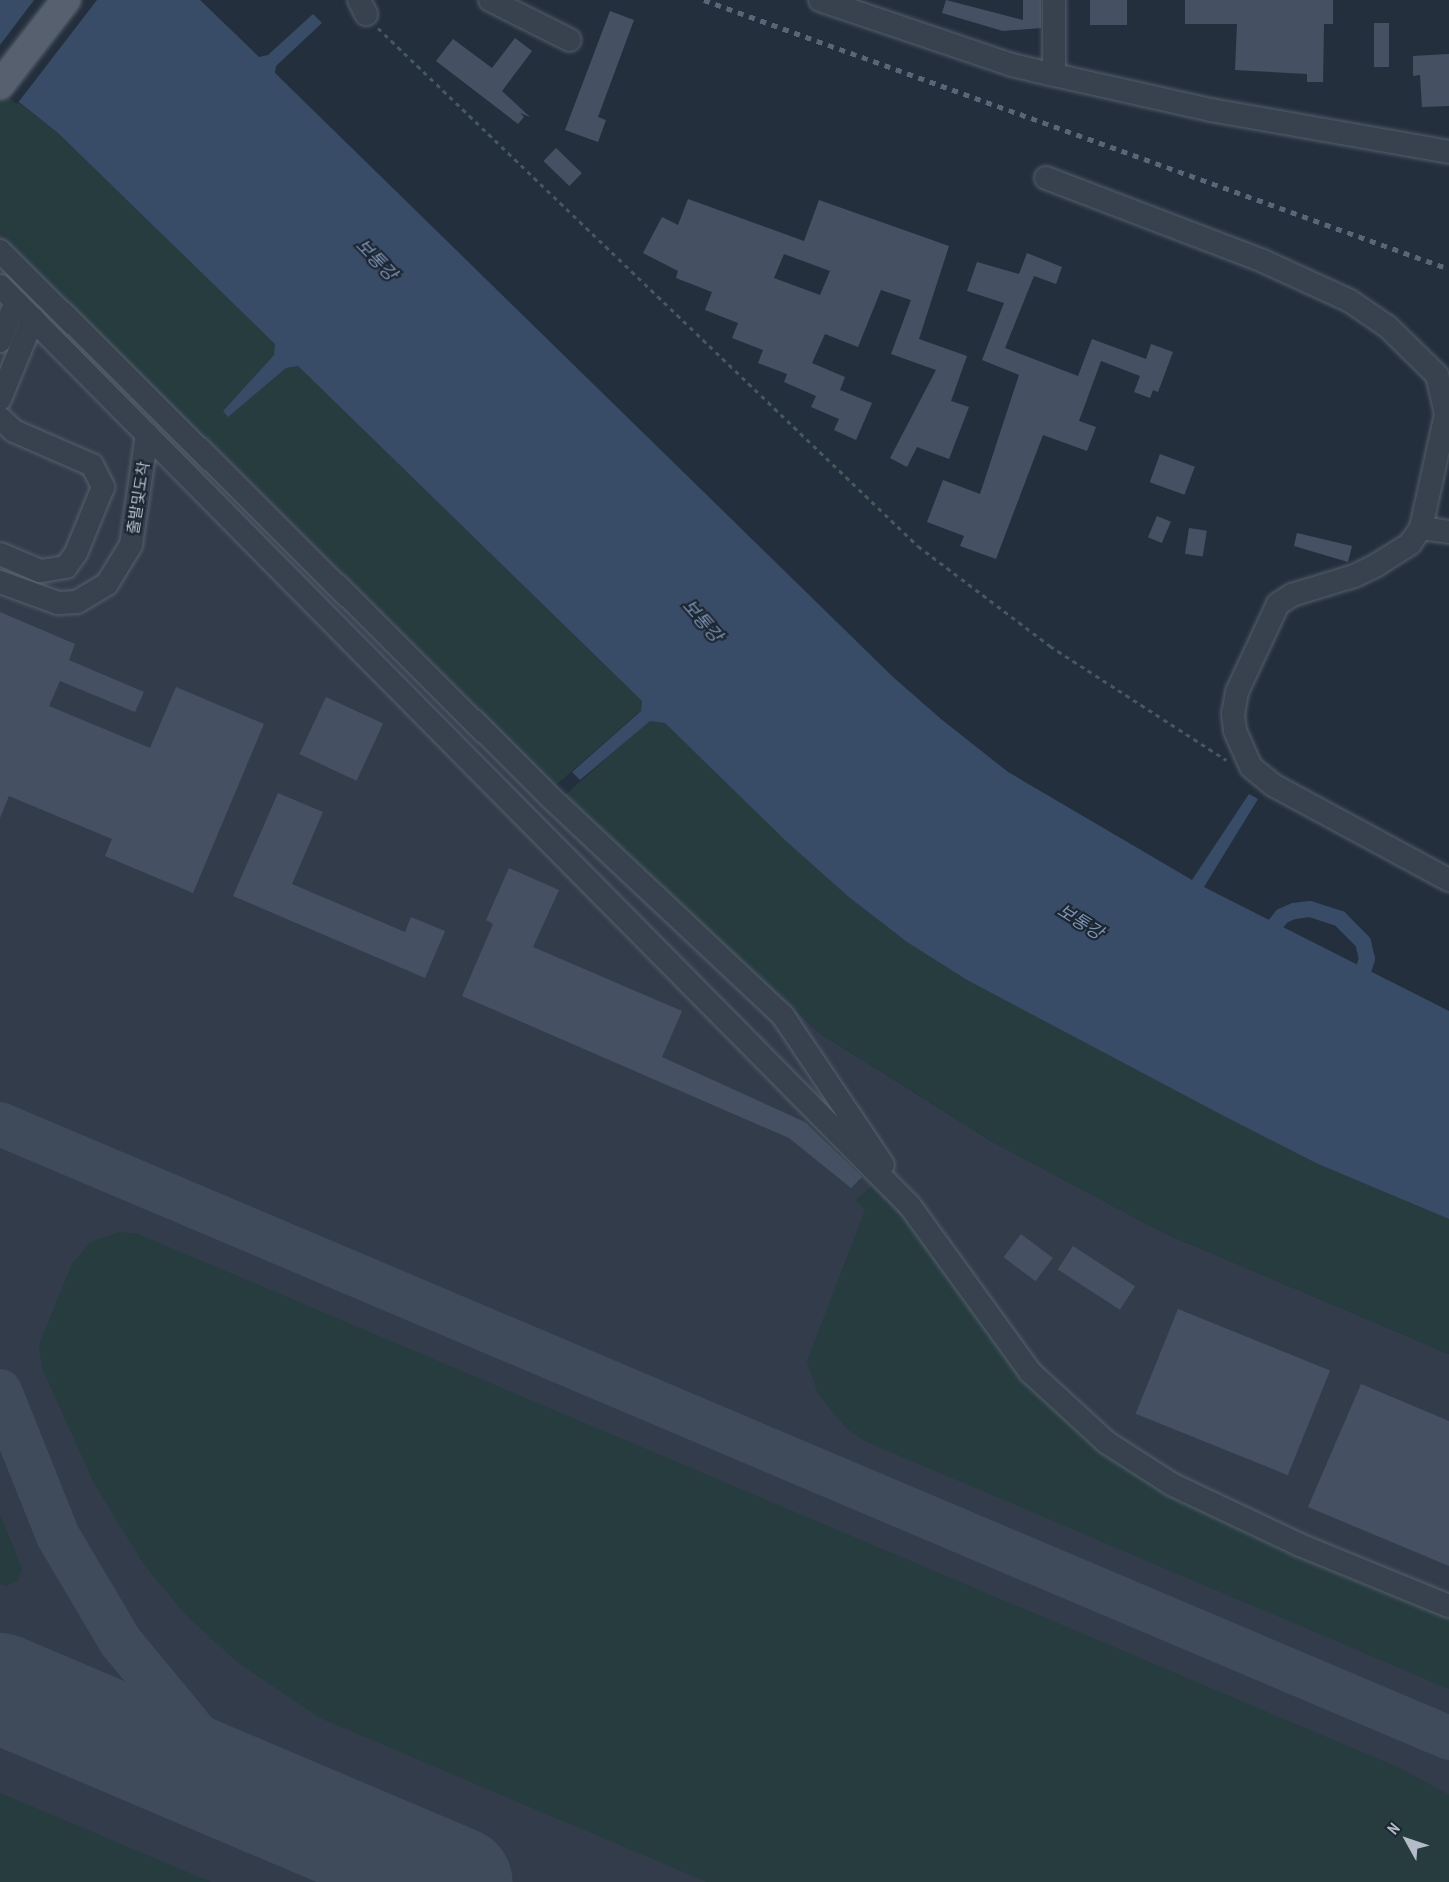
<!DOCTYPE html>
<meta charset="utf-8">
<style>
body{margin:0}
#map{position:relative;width:1449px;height:1882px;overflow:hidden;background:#242f3e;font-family:"PT Sans Narrow","Noto Sans KR",sans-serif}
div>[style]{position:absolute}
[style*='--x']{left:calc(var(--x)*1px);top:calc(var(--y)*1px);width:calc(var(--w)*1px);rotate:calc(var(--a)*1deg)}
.airport>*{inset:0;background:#323c4b}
.green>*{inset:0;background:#263c3f}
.water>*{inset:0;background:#394c67}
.pier>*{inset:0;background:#242f3e}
.canal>*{height:16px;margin:-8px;padding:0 8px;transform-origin:8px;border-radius:8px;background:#394c67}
.taxiway>*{height:44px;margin:-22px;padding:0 22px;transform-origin:22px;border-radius:22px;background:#3f4a5a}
.runway>*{height:110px;margin:-55px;padding:0 55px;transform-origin:55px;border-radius:55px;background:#3f4a5a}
.building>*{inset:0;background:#455162;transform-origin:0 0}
.path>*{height:3px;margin-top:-1.5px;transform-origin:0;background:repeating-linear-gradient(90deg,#44595c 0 4.5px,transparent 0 9px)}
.roads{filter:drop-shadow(0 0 2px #565f6c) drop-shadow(0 0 2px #565f6c)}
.minor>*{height:22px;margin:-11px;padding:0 11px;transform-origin:11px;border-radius:11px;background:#38414e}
.major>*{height:28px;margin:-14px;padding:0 14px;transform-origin:14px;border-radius:14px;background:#56606e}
.rail>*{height:4.5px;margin-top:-2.25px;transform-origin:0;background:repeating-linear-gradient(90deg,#5a6575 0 6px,transparent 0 12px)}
span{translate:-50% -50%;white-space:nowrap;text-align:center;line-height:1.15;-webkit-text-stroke:4.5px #1d2633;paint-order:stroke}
.street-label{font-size:16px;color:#b4bcc9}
.water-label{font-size:18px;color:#7c92b1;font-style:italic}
.north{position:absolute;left:1377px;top:1810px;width:60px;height:60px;-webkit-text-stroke:4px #1d2633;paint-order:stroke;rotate:310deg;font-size:16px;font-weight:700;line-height:24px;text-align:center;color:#b4bcc9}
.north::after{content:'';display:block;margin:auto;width:21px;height:27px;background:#b4bcc9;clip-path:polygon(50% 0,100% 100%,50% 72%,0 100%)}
</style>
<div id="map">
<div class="airport">
<div style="clip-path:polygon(0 233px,555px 786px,821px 1034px,993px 1142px,1162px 1232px,1449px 1354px,1449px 1882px,0 1882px)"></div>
</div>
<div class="green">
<div style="clip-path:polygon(0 88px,58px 133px,276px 344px,274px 355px,223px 411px,228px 416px,286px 368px,298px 366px,642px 701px,641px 710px,555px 786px,0 233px)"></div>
<div style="clip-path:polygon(650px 720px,665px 723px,850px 898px,907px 942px,967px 980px,1318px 1164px,1449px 1219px,1449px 1354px,1162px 1232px,993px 1142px,821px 1034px,565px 795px)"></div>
<div style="clip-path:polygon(872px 1186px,911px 1226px,1072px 1423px,1449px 1614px,1449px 1689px,867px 1442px,847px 1429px,818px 1394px,807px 1361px,865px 1210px,856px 1200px)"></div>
<div style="clip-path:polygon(119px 1232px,138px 1234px,1402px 1769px,1449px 1795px,1449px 1882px,707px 1882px,320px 1718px,236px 1661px,186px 1615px,145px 1566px,95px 1485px,42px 1368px,39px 1345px,72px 1264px,91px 1242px)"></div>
<div style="clip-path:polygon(0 1514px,22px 1569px,18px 1581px,6px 1586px,0 1584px)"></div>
<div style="clip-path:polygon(0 1793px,211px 1882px,0 1882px)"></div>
</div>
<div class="water">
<div style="clip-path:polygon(0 0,200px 0,259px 57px,268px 55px,313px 14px,322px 23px,276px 66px,275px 73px,893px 677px,941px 719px,1008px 772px,1192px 880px,1249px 794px,1258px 799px,1204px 887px,1449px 1011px,1449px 1219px,1318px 1164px,1224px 1116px,967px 980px,907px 942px,850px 898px,786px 841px,665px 723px,650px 721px,580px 780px,572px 772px,641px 711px,642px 701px,298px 366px,286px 368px,228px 417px,223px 411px,274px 355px,275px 344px,58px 133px,0 87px)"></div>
</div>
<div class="pier">
<div style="clip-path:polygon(34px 0,97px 0,17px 104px,0 91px,0 45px)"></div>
</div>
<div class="canal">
<div style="--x:1262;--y:941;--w:32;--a:-51"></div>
<div style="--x:1282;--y:916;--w:13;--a:-23"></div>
<div style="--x:1294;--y:911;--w:16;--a:-7"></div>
<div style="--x:1310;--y:909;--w:32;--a:18"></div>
<div style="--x:1340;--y:919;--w:33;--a:45"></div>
<div style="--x:1363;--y:942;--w:17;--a:77"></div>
<div style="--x:1367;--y:959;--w:35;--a:108"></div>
</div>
<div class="taxiway">
<div style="--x:0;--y:1124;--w:1574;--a:22.96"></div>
<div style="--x:0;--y:1391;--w:156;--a:68.2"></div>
<div style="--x:58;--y:1536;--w:122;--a:59.4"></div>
<div style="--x:120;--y:1641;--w:118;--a:50.5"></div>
<div style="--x:195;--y:1732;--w:117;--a:40.5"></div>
</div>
<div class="runway">
<div style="--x:0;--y:1688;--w:497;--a:23"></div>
</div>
<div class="building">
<div style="clip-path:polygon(946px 0,1023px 20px,1023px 0,1041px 0,1041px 28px,1003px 31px,942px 13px)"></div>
<div style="left:1090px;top:0;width:37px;height:25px"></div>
<div style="clip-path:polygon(1185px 0,1333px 0,1333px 24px,1324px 24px,1323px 82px,1307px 82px,1307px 74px,1235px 70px,1237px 24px,1185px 24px)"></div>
<div style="clip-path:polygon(610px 11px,634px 20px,598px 117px,606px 120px,598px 142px,565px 130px)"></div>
<div style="left:1374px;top:23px;width:15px;height:44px"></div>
<div style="clip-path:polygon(515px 38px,532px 51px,502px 91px,530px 117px,520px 113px,524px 117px,518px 124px,436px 61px,453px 39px,492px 68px)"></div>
<div style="clip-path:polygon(1449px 54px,1449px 106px,1422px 107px,1420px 75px,1413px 76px,1413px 56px)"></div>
<div style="left:556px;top:148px;width:36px;height:18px;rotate:44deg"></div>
<div style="clip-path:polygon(evenodd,688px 199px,804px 241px,819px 200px,949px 246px,919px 339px,967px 356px,951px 401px,969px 407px,949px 459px,917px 447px,907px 467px,890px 458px,936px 370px,891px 354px,911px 300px,881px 290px,858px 347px,825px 334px,812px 363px,845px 377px,840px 390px,872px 403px,856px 440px,834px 430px,839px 419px,811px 407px,816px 396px,784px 382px,787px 374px,758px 363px,763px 350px,732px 338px,738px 323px,705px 310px,712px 292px,676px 278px,678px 271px,643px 253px,662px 217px,678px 225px,688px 199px,784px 254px,830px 271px,820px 295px,774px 278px,784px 254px)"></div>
<div style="clip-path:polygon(1027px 253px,1062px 267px,1056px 284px,1034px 276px,1005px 348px,1078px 376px,1092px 339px,1146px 359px,1151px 344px,1173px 352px,1158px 392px,1153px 390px,1150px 398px,1134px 392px,1140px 376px,1101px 361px,1079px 421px,1096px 427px,1087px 451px,1043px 435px,996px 559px,960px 546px,964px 536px,927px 522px,943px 480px,980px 494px,1019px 375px,982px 360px,1004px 303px,967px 291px,977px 262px,1019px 274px)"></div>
<div style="left:1160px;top:454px;width:37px;height:30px;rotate:20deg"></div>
<div style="left:1157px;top:516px;width:15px;height:23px;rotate:23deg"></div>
<div style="left:1189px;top:528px;width:18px;height:26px;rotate:9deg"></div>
<div style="clip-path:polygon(1297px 533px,1352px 546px,1348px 562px,1294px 546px)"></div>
<div style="clip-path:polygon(0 612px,75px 644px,69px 660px,144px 692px,135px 712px,60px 681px,49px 706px,150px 748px,176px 687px,264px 724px,193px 893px,105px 856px,112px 839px,9px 796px,0 818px)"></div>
<div style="left:326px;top:697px;width:63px;height:63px;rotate:25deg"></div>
<div style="clip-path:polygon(278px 793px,323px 812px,292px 884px,405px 932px,411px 917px,445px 931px,425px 978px,233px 896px)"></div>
<div style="clip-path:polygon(509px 868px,559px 890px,533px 947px,682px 1011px,662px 1057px,805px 1122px,862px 1177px,851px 1188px,789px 1138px,462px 996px,493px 924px,486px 920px)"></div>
<div style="left:1021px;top:1234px;width:40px;height:29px;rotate:37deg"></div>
<div style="left:1073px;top:1246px;width:74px;height:28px;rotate:33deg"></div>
<div style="left:1178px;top:1309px;width:164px;height:113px;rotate:22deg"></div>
<div style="clip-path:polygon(1361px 1384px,1449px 1421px,1449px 1566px,1308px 1507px)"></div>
</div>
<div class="path">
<div style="--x:378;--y:28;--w:748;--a:43.81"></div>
<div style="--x:918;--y:546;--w:166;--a:37.1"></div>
<div style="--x:1050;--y:646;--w:210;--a:32.9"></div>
</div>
<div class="roads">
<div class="minor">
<div style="--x:359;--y:0;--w:16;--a:63"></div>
<div style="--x:490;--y:0;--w:89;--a:26.6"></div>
<div style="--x:820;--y:0;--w:203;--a:18.7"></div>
<div style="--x:1012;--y:65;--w:43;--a:13.4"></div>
<div style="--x:1054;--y:0;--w:75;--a:90"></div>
<div style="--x:1054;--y:75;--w:161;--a:12.6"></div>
<div style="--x:1211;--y:110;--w:242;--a:10"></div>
<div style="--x:1046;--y:178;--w:232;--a:20.9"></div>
<div style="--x:1263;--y:261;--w:96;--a:24.7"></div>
<div style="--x:1350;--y:301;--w:46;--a:34.4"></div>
<div style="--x:1388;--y:327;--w:69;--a:44.4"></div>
<div style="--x:1437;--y:375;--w:40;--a:77"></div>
<div style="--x:1446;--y:414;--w:117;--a:102.4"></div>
<div style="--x:1421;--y:528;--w:19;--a:125"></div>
<div style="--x:1410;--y:544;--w:39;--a:148"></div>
<div style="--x:1377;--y:565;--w:25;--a:154"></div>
<div style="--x:1354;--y:576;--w:65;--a:163"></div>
<div style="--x:1292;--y:595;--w:17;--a:147"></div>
<div style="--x:1278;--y:604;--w:97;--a:115"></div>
<div style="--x:1237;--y:692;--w:22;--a:100"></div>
<div style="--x:1233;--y:714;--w:17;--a:83"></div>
<div style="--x:1235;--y:731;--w:39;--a:66"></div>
<div style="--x:1251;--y:767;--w:28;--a:39"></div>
<div style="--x:1273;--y:785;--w:200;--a:28.4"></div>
<div style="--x:0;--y:251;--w:775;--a:44.79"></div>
<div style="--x:550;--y:797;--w:320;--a:43.2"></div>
<div style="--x:783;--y:1016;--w:179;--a:56.1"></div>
<div style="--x:0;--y:286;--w:1294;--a:45.31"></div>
<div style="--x:910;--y:1206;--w:205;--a:54.1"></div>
<div style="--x:1030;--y:1372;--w:103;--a:42.6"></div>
<div style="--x:1106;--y:1442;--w:80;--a:32.7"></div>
<div style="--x:1173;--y:1485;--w:140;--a:25.3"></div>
<div style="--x:1300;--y:1545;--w:161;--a:22.3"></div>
<div style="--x:0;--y:341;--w:42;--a:-67.7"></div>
<div style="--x:0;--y:399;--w:87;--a:-67.6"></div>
<div style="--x:0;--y:418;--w:19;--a:43"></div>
<div style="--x:14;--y:431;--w:85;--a:23.6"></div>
<div style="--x:92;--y:465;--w:25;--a:63"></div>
<div style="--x:103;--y:487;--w:71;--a:112.2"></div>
<div style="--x:76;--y:553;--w:17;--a:126"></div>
<div style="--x:66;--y:567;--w:26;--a:171"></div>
<div style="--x:40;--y:571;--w:43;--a:-157"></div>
<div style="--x:1421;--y:528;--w:28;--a:8"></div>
<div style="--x:0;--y:582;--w:62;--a:19.9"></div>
<div style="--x:58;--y:603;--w:19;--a:-3"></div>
<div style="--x:77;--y:602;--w:35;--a:-31"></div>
<div style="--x:107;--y:584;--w:46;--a:-58.4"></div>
<div style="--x:131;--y:545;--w:112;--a:-81.8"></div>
</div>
<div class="major">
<div style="--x:0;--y:85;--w:108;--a:-52.2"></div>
</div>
</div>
<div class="rail">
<div style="--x:704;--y:0;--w:792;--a:19.85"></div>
</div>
<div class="street-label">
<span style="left:138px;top:498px;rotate:-81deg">출발및도착</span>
</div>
<div class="water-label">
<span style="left:376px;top:260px;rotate:46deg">보통강</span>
<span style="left:702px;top:621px;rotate:49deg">보통강</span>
<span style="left:1080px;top:922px;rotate:32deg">보통강</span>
</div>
<div class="north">N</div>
</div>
